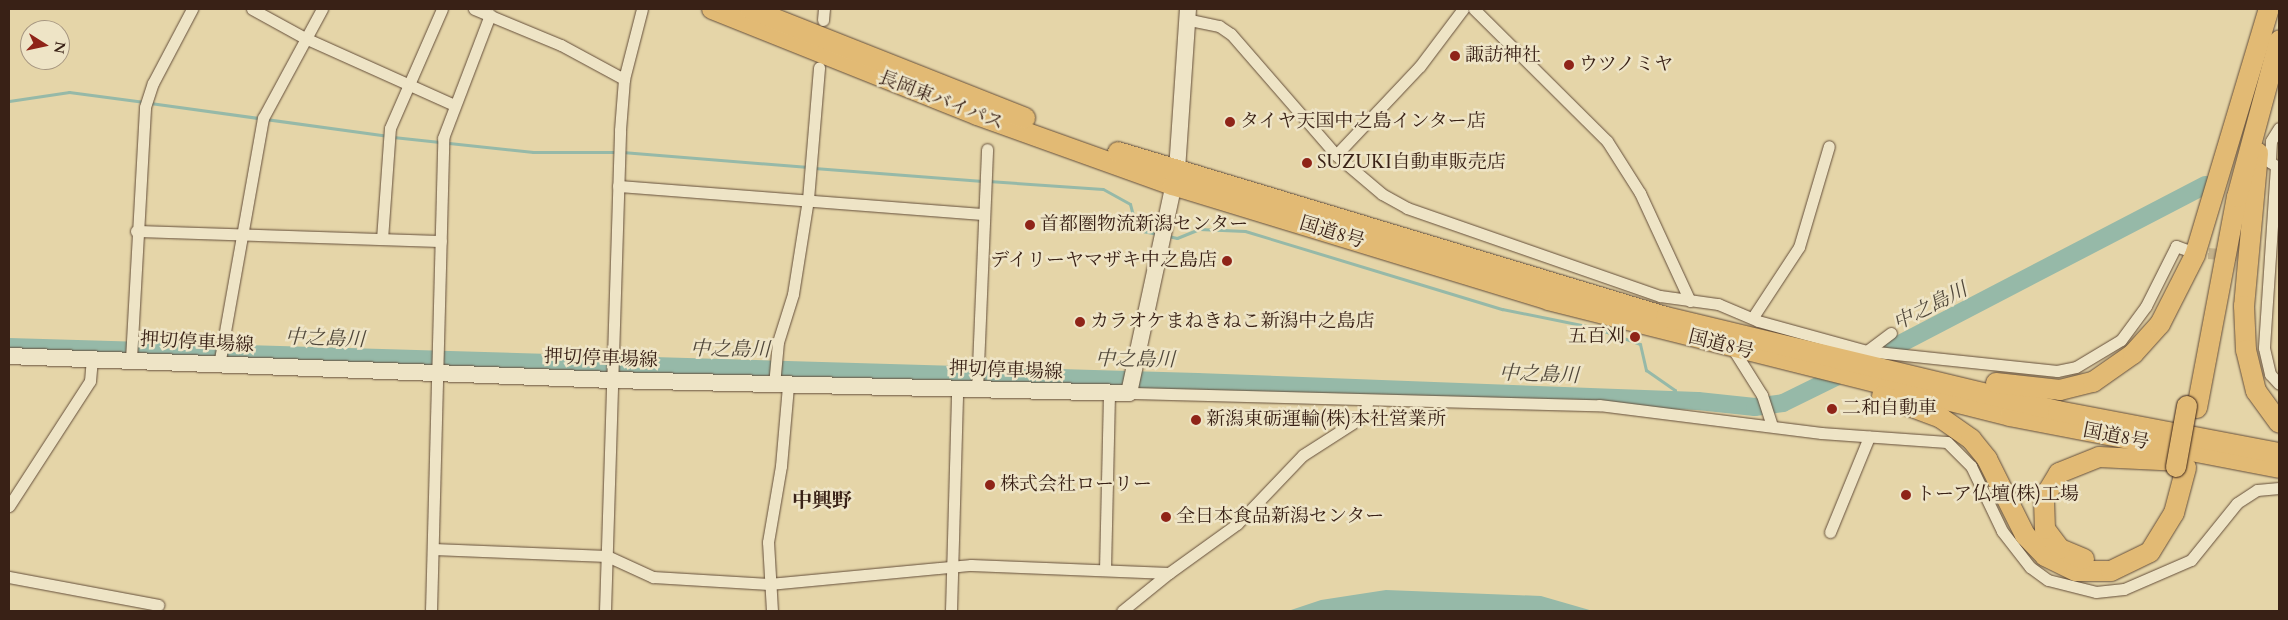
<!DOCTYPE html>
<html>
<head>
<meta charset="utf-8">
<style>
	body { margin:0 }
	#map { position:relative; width:2288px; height:620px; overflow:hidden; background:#e5d5a8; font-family:Cardo,"Noto Serif JP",serif }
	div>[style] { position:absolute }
	.water>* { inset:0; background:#96b9a8 }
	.stream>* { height:3px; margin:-1.5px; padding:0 1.5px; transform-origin:1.5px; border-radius:1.5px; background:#96b9a8 }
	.river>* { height:18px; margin:-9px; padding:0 9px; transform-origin:9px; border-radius:9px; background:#96b9a8 }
	.street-tunnel>* { height:11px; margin-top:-5.5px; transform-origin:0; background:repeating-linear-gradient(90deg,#c3b18b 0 11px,transparent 0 16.5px) }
	.roads { filter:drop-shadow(0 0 1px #644e3a) drop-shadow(0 0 1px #644e3a) }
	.street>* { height:11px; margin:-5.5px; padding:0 5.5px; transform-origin:5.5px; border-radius:5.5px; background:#eee4c6 }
	.secondary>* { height:16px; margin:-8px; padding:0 8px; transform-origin:8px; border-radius:8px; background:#eee4c6 }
	.highway>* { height:20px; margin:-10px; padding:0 10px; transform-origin:10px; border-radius:10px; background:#e2ba74 }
	.bridges { filter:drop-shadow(0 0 1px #392116) drop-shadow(0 0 1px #392116) }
	.highway-bridge>* { height:20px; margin:-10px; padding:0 10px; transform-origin:10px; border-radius:10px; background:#e2ba74 }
	.dots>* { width:14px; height:14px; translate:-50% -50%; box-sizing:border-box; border:2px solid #eee4c6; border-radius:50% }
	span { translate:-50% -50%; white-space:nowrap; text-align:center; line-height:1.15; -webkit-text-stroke:5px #eee4c6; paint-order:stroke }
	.poi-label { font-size:19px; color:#392116 }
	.left { translate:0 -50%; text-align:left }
	.right { translate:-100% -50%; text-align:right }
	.street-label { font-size:19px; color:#392116 }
	.water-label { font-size:20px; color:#50473a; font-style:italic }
	.neighbourhood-label { font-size:20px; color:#392116; font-weight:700 }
	.frame { position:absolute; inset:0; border:10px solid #392116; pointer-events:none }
	.north { position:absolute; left:20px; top:20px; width:50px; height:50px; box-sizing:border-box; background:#eee4c6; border:1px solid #a69680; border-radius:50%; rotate:100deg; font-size:14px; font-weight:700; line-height:20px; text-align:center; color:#392116 }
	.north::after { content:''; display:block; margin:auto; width:18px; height:22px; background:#8f2418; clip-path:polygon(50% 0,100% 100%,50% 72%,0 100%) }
</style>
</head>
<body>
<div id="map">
	<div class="water">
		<i style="clip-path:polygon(1386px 590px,1541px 596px,1593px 611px,1288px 611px,1321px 600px)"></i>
	</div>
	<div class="stream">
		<i style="left:9px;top:101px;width:61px;rotate:-8.5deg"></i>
		<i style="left:69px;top:92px;width:76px;rotate:7.6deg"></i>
		<i style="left:150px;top:103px;width:239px;rotate:7.9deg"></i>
		<i style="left:393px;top:137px;width:141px;rotate:6.1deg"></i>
		<i style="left:533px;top:152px;width:83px"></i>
		<i style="left:622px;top:152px;width:187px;rotate:4.6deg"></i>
		<i style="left:814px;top:168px;width:169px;rotate:4.4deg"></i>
		<i style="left:988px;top:181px;width:115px;rotate:4deg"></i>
		<i style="left:1103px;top:189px;width:31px;rotate:29deg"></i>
		<i style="left:1130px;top:204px;width:27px;rotate:75deg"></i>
		<i style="left:1137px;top:230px;width:20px;rotate:11deg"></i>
		<i style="left:1168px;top:236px;width:9px;rotate:13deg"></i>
		<i style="left:1177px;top:238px;width:24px;rotate:-22deg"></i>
		<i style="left:1199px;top:229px;width:46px;rotate:2.5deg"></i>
		<i style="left:1245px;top:231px;width:269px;rotate:16.9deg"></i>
		<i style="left:1502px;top:309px;width:96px;rotate:11.4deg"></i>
		<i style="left:1596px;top:328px;width:47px;rotate:20deg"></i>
		<i style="left:1640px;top:344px;width:27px;rotate:77deg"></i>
		<i style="left:1646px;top:370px;width:35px;rotate:35deg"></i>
		<i style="left:1675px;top:390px;width:13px;rotate:94deg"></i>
	</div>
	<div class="river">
		<i style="left:9px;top:347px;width:1189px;rotate:1.69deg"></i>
		<i style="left:1197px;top:382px;width:501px;rotate:2.17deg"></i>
		<i style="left:1698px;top:401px;width:57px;rotate:6deg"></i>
		<i style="left:1755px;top:407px;width:28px;rotate:-8deg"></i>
		<i style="left:1783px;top:403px;width:72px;rotate:-26.2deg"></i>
		<i style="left:1871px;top:359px;width:377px;rotate:-27.5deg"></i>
	</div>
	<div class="street-tunnel">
		<i style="left:2192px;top:252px;width:61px;rotate:3.8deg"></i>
	</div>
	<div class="roads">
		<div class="street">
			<i style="left:252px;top:9px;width:60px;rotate:28.7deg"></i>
			<i style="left:305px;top:38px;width:163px;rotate:24.2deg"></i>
			<i style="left:474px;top:9px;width:94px;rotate:22.5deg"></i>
			<i style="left:561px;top:45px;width:72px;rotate:28.4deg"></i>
			<i style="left:1474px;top:9px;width:187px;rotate:44.8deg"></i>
			<i style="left:1607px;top:141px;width:62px;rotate:57.6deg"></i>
			<i style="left:1640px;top:193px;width:119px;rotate:65.2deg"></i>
			<i style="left:823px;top:20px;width:11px;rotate:-85deg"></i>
			<i style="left:1190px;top:20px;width:30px;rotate:12deg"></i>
			<i style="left:1219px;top:26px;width:14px;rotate:34deg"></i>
			<i style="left:1231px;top:34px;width:160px;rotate:49deg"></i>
			<i style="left:1336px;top:155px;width:60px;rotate:40.3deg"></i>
			<i style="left:1382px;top:194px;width:29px;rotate:29deg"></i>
			<i style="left:1407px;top:208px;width:268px;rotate:19.2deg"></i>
			<i style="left:1660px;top:296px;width:59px;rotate:7.9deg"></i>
			<i style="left:1718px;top:304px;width:43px;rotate:23deg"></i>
			<i style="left:1758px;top:321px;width:113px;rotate:15.4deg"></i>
			<i style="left:1867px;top:351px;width:191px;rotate:6deg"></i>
			<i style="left:2057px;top:371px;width:19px;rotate:-12deg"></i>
			<i style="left:2076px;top:367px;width:52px;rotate:-31deg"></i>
			<i style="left:2121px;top:340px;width:42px;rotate:-53.7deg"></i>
			<i style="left:2146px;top:306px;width:67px;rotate:-63.4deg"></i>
			<i style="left:2176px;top:246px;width:15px;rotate:20deg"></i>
			<i style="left:2279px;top:128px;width:15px;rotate:122deg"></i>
			<i style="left:2271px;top:141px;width:21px;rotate:93deg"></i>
			<i style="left:2270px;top:162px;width:7px;rotate:34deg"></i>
			<i style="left:2276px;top:166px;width:182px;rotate:93.8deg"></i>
			<i style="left:2264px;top:348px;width:27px;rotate:77deg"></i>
			<i style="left:2270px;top:374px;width:13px;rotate:48deg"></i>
			<i style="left:1336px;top:155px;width:122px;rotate:-46.7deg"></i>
			<i style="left:1420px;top:66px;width:71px;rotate:-53deg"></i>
			<i style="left:618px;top:186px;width:366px;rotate:4.4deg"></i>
			<i style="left:136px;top:231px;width:305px;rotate:1.9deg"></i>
			<i style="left:382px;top:239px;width:111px;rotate:-85.9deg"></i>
			<i style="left:390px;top:128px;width:130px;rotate:-66.4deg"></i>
			<i style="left:1753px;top:317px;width:84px;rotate:-56.7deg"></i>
			<i style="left:1799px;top:247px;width:105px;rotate:-73.5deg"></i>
			<i style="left:1733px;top:349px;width:54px;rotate:57.8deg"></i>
			<i style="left:1762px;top:395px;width:32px;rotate:72deg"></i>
			<i style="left:1867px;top:351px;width:30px;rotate:-37deg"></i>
			<i style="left:131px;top:359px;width:252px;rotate:-86.8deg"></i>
			<i style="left:145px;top:107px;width:25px;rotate:-72deg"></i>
			<i style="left:153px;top:83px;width:84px;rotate:-62.2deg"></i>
			<i style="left:219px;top:365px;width:251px;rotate:-79.9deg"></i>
			<i style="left:263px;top:118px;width:124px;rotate:-61.6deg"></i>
			<i style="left:774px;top:385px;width:43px;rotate:-84.7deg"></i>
			<i style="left:778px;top:342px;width:50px;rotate:-72.6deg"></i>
			<i style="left:793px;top:294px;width:96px;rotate:-81deg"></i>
			<i style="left:808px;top:199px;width:132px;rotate:-85.2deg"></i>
			<i style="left:977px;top:390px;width:241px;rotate:-87.6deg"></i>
			<i style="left:1129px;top:393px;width:470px;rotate:1.5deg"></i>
			<i style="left:1599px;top:405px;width:224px;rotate:7.2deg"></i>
			<i style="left:1821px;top:433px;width:126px;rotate:4.1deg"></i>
			<i style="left:1947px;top:442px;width:34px;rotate:45deg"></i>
			<i style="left:1971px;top:466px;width:72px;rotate:64.5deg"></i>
			<i style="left:2002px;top:531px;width:46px;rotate:52.1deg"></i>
			<i style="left:2030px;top:567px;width:22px;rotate:36deg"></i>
			<i style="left:2048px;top:580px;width:49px;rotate:14deg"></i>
			<i style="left:2096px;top:592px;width:28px;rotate:-6deg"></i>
			<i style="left:2124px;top:589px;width:73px;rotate:-23.4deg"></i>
			<i style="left:2191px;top:560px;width:73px;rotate:-51.1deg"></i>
			<i style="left:2237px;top:503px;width:24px;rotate:-33deg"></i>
			<i style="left:2257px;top:490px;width:22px;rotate:-5deg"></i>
			<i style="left:9px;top:506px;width:149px;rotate:-57.1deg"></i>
			<i style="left:90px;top:381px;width:22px;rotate:-85deg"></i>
			<i style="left:1830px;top:532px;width:103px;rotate:-67.7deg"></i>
			<i style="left:433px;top:549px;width:174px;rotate:2.3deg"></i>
			<i style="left:607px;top:556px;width:51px;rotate:24.5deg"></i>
			<i style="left:653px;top:577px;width:116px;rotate:3.5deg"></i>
			<i style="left:769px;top:584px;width:203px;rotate:-5.4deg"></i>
			<i style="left:971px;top:565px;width:198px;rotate:2.3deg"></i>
			<i style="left:1169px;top:573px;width:84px;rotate:-35.8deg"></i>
			<i style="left:1237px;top:524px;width:95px;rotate:-46.3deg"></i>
			<i style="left:1303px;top:455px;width:72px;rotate:-32.6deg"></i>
			<i style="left:1364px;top:416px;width:16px;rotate:-76deg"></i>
			<i style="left:1105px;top:570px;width:176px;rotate:-88.7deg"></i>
			<i style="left:9px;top:577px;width:152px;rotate:10.6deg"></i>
			<i style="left:431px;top:611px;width:473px;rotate:-88.5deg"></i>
			<i style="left:443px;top:138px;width:132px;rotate:-69.1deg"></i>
			<i style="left:605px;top:611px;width:481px;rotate:-88.2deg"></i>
			<i style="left:620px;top:130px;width:51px;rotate:-85.5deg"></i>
			<i style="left:624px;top:79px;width:72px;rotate:-75.6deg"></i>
			<i style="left:772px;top:611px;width:69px;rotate:-93.3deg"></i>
			<i style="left:768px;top:542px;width:77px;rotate:-80.3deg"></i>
			<i style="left:781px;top:466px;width:80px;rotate:-85deg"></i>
			<i style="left:951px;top:611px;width:221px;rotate:-88.4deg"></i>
			<i style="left:1122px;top:611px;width:60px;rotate:-39deg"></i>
		</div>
		<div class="secondary">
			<i style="left:9px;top:356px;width:604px;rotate:2.28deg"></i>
			<i style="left:613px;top:380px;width:516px;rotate:1.44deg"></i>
			<i style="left:1129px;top:393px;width:228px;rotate:-77.9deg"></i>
			<i style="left:1177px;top:170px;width:161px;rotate:-86.1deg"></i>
		</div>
		<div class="highway">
			<i style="left:712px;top:9px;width:285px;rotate:21.8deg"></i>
			<i style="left:977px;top:115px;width:208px;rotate:19.7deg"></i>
			<i style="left:1173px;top:185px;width:392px;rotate:17deg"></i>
			<i style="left:1548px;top:300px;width:476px;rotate:14.1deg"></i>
			<i style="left:2010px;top:416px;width:274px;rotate:10.9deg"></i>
			<i style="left:750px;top:9px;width:296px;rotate:21.6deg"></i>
			<i style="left:1118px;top:152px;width:572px;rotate:16.76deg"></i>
			<i style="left:1666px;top:317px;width:403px;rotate:13.5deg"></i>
			<i style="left:2058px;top:411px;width:225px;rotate:10.8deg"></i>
			<i style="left:2258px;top:153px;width:154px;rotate:95.2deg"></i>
			<i style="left:2244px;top:306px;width:44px;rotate:87.4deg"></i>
			<i style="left:2246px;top:350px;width:42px;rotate:76.3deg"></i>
			<i style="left:2256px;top:391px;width:39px;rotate:54deg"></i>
			<i style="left:1996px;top:383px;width:64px;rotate:6.2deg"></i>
			<i style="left:2060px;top:390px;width:34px;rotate:-14deg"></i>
			<i style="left:2093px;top:382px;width:49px;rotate:-35deg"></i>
			<i style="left:2133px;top:354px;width:40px;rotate:-48deg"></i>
			<i style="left:2160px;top:324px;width:77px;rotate:-63.1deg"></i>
			<i style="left:2195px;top:255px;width:257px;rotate:-73.3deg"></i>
			<i style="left:1882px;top:396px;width:63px;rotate:20.4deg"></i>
			<i style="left:1941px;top:418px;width:37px;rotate:35deg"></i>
			<i style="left:1971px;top:439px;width:26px;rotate:51deg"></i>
			<i style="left:1987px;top:459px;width:85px;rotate:63.4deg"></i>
			<i style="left:2025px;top:535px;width:29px;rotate:46deg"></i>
			<i style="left:2045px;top:556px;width:34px;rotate:26deg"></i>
			<i style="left:2076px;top:571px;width:35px"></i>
			<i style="left:2111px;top:571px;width:43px;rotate:-26deg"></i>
			<i style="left:2150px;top:552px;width:46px;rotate:-58.4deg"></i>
			<i style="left:2174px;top:513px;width:47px;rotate:-75.1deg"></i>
			<i style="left:2197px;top:408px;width:215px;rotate:-79.3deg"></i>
			<i style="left:2237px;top:197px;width:162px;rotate:-74.9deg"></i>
			<i style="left:2084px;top:559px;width:26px;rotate:-157deg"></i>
			<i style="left:2060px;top:549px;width:25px;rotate:-127deg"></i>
			<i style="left:2045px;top:529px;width:31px;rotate:-92deg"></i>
			<i style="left:2044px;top:498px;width:29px;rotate:-59deg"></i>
			<i style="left:2059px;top:473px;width:43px;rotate:-21.8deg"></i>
			<i style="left:2099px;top:457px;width:82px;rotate:2.8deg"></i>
		</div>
	</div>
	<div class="bridges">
		<div class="highway-bridge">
			<i style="left:2176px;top:467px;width:62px;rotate:-79.8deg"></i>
		</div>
	</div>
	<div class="dots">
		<i style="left:1455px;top:56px;background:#8f2418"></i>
		<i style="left:1569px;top:65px;background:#8f2418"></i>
		<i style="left:1230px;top:122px;background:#8f2418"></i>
		<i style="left:1307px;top:163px;background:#8f2418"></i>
		<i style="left:1030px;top:225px;background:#8f2418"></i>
		<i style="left:1227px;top:261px;background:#8f2418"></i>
		<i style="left:1080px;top:322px;background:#8f2418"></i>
		<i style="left:1635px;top:337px;background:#8f2418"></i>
		<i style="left:1832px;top:409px;background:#8f2418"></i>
		<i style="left:1196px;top:420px;background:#8f2418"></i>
		<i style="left:990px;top:485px;background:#8f2418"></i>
		<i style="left:1906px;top:495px;background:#8f2418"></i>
		<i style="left:1166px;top:517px;background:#8f2418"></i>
	</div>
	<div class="poi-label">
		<span class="left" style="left:1465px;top:56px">諏訪神社</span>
		<span class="left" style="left:1579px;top:65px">ウツノミヤ</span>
		<span class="left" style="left:1240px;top:122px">タイヤ天国中之島インター店</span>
		<span class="left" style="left:1317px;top:163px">SUZUKI自動車販売店</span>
		<span class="left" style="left:1040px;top:225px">首都圏物流新潟センター</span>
		<span class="right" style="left:1217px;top:261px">デイリーヤマザキ中之島店</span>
		<span class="left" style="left:1090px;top:322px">カラオケまねきねこ新潟中之島店</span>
		<span class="right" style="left:1625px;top:337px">五百刈</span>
		<span class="left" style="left:1842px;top:409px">二和自動車</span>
		<span class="left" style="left:1206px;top:420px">新潟東砺運輸(株)本社営業所</span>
		<span class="left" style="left:1000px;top:485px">株式会社ローリー</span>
		<span class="left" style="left:1916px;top:495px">トーア仏壇(株)工場</span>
		<span class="left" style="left:1176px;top:517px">全日本食品新潟センター</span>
	</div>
	<div class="street-label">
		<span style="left:941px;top:101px;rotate:21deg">長岡東バイパス</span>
		<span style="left:1332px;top:233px;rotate:17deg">国道8号</span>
		<span style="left:197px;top:343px;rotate:3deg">押切停車場線</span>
		<span style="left:1721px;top:345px;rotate:14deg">国道8号</span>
		<span style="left:601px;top:359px;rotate:2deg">押切停車場線</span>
		<span style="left:1006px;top:371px;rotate:2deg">押切停車場線</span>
		<span style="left:2116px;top:437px;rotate:11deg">国道8号</span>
	</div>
	<div class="water-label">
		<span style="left:1930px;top:306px;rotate:-27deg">中之島川</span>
		<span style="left:325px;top:338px;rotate:2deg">中之島川</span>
		<span style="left:730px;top:349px;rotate:1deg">中之島川</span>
		<span style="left:1135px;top:359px;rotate:1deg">中之島川</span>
		<span style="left:1539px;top:374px;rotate:2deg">中之島川</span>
	</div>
	<div class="neighbourhood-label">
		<span style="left:822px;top:500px">中興野</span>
	</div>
	<div class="frame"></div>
	<div class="north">N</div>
</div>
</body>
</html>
